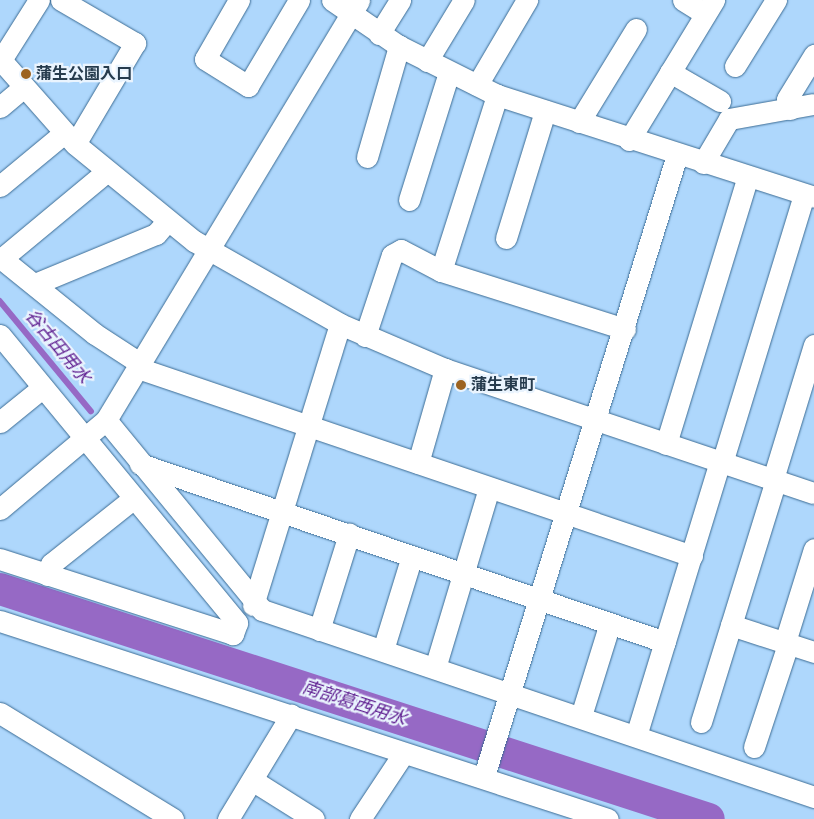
<!DOCTYPE html>
<html>
<head>
<meta charset="utf-8">
<style>
	body { margin:0 }
	#map { position:relative; width:814px; height:819px; overflow:hidden; background:#aed7fc; font-family:Spectral,"Noto Sans JP",serif }
	div>[style] { position:absolute }
	.stream>* { height:5.5px; margin:-2.75px; padding:0 2.75px; transform-origin:2.75px; border-radius:2.75px; background:#9669c5 }
	.river>* { height:32px; margin:-16px; padding:0 16px; transform-origin:16px; border-radius:16px; background:#9669c5 }
	.roads { filter:drop-shadow(0 0 1px #3c6c94) drop-shadow(0 0 1px #3c6c94) }
	.minor>* { height:21px; margin:-10.5px; padding:0 10.5px; transform-origin:10.5px; border-radius:10.5px; background:#fff }
	.dots>* { width:14px; height:14px; translate:-50% -50%; box-sizing:border-box; border:2px solid #eaf4fe; border-radius:50% }
	span { translate:-50% -50%; white-space:nowrap; text-align:center; line-height:1.15; -webkit-text-stroke:4.5px #eaf4fe; paint-order:stroke }
	.poi-label { font-size:16px; color:#263b4d; font-weight:700 }
	.left { translate:0 -50%; text-align:left }
	.water-label { font-size:18px; color:#612292; font-style:italic }
</style>
</head>
<body>
<div id="map">
	<div class="stream">
		<i style="left:0;top:301px;width:143px;rotate:50.4deg"></i>
	</div>
	<div class="river">
		<i style="left:0;top:589px;width:745px;rotate:17.97deg"></i>
	</div>
	<div class="roads">
		<div class="minor">
			<i style="left:61px;top:0;width:86px;rotate:30.2deg"></i>
			<i style="left:135px;top:43px;width:117px;rotate:120.7deg"></i>
			<i style="left:239px;top:0;width:68px;rotate:120deg"></i>
			<i style="left:205px;top:59px;width:51px;rotate:32.1deg"></i>
			<i style="left:248px;top:86px;width:100px;rotate:-59.3deg"></i>
			<i style="left:332px;top:0;width:81px;rotate:34.5deg"></i>
			<i style="left:399px;top:46px;width:110px;rotate:26.6deg"></i>
			<i style="left:497px;top:95px;width:333px;rotate:17.8deg"></i>
			<i style="left:683px;top:0;width:26px;rotate:32deg"></i>
			<i style="left:379px;top:34px;width:40px;rotate:-58deg"></i>
			<i style="left:0;top:59px;width:113px;rotate:48.6deg"></i>
			<i style="left:75px;top:144px;width:154px;rotate:39.2deg"></i>
			<i style="left:194px;top:241px;width:168px;rotate:29.6deg"></i>
			<i style="left:340px;top:324px;width:114px;rotate:23.2deg"></i>
			<i style="left:445px;top:369px;width:389px;rotate:18.6deg"></i>
			<i style="left:1px;top:60px;width:71px;rotate:-57.7deg"></i>
			<i style="left:427px;top:61px;width:71px;rotate:-58.8deg"></i>
			<i style="left:735px;top:66px;width:78px;rotate:-58.2deg"></i>
			<i style="left:670px;top:72px;width:58px;rotate:30.1deg"></i>
			<i style="left:477px;top:85px;width:99px;rotate:-59.5deg"></i>
			<i style="left:0;top:107px;width:30px;rotate:-40deg"></i>
			<i style="left:790px;top:109px;width:10px;rotate:-107deg"></i>
			<i style="left:787px;top:99px;width:52px;rotate:-58.5deg"></i>
			<i style="left:579px;top:122px;width:109px;rotate:-58.5deg"></i>
			<i style="left:629px;top:140px;width:164px;rotate:-58.7deg"></i>
			<i style="left:367px;top:157px;width:116px;rotate:-73.9deg"></i>
			<i style="left:703px;top:163px;width:51px;rotate:-59.4deg"></i>
			<i style="left:729px;top:119px;width:85px;rotate:-10.1deg"></i>
			<i style="left:0;top:186px;width:83px;rotate:-39.6deg"></i>
			<i style="left:409px;top:200px;width:134px;rotate:-72.6deg"></i>
			<i style="left:506px;top:238px;width:133px;rotate:-72.9deg"></i>
			<i style="left:2px;top:259px;width:119px;rotate:38.9deg"></i>
			<i style="left:95px;top:334px;width:55px;rotate:33.1deg"></i>
			<i style="left:0;top:260px;width:138px;rotate:-39.7deg"></i>
			<i style="left:441px;top:271px;width:185px;rotate:-72.3deg"></i>
			<i style="left:35px;top:284px;width:131px;rotate:-22.5deg"></i>
			<i style="left:156px;top:234px;width:18px;rotate:-49deg"></i>
			<i style="left:0;top:335px;width:373px;rotate:50.5deg"></i>
			<i style="left:237px;top:623px;width:12px;rotate:110deg"></i>
			<i style="left:233px;top:634px;width:245px;rotate:-162.2deg"></i>
			<i style="left:365px;top:336px;width:85px;rotate:-71.6deg"></i>
			<i style="left:392px;top:255px;width:10px;rotate:-29deg"></i>
			<i style="left:401px;top:250px;width:45px;rotate:27.7deg"></i>
			<i style="left:441px;top:271px;width:193px;rotate:17.5deg"></i>
			<i style="left:138px;top:368px;width:585px;rotate:18.74deg"></i>
			<i style="left:106px;top:420px;width:246px;rotate:50.6deg"></i>
			<i style="left:262px;top:610px;width:583px;rotate:18.71deg"></i>
			<i style="left:0;top:422px;width:55px;rotate:-39.1deg"></i>
			<i style="left:666px;top:444px;width:280px;rotate:-73deg"></i>
			<i style="left:418px;top:463px;width:98px;rotate:-74deg"></i>
			<i style="left:722px;top:463px;width:281px;rotate:-73deg"></i>
			<i style="left:140px;top:464px;width:554px;rotate:18.73deg"></i>
			<i style="left:773px;top:479px;width:140px;rotate:-73deg"></i>
			<i style="left:0;top:509px;width:138px;rotate:-40deg"></i>
			<i style="left:106px;top:420px;width:490px;rotate:-58.9deg"></i>
			<i style="left:47px;top:575px;width:12px;rotate:-70deg"></i>
			<i style="left:51px;top:564px;width:106px;rotate:-38.5deg"></i>
			<i style="left:253px;top:605px;width:294px;rotate:-72.8deg"></i>
			<i style="left:0;top:621px;width:639px;rotate:18.04deg"></i>
			<i style="left:731px;top:625px;width:87px;rotate:18deg"></i>
			<i style="left:319px;top:630px;width:101px;rotate:-72.6deg"></i>
			<i style="left:785px;top:642px;width:97px;rotate:-72.7deg"></i>
			<i style="left:383px;top:650px;width:98px;rotate:-72.9deg"></i>
			<i style="left:435px;top:668px;width:188px;rotate:-73.3deg"></i>
			<i style="left:0;top:713px;width:203px;rotate:31.5deg"></i>
			<i style="left:581px;top:716px;width:97px;rotate:-72.7deg"></i>
			<i style="left:701px;top:722px;width:253px;rotate:-72.8deg"></i>
			<i style="left:636px;top:736px;width:287px;rotate:-73deg"></i>
			<i style="left:754px;top:747px;width:108px;rotate:-71.7deg"></i>
			<i style="left:484px;top:776px;width:650px;rotate:-72.74deg"></i>
			<i style="left:252px;top:780px;width:73px;rotate:32.2deg"></i>
			<i style="left:228px;top:819px;width:122px;rotate:-58.8deg"></i>
			<i style="left:360px;top:819px;width:78px;rotate:-56.5deg"></i>
		</div>
	</div>
	<div class="dots">
		<i style="left:26px;top:74px;background:#9c6321"></i>
		<i style="left:461px;top:385px;background:#9c6321"></i>
	</div>
	<div class="poi-label">
		<span class="left" style="left:36px;top:74px">蒲生公園入口</span>
		<span class="left" style="left:471px;top:385px">蒲生東町</span>
	</div>
	<div class="water-label">
		<span style="left:57px;top:347px;rotate:50deg">谷古田用水</span>
		<span style="left:354px;top:704px;rotate:18deg">南部葛西用水</span>
	</div>
</div>
</body>
</html>
